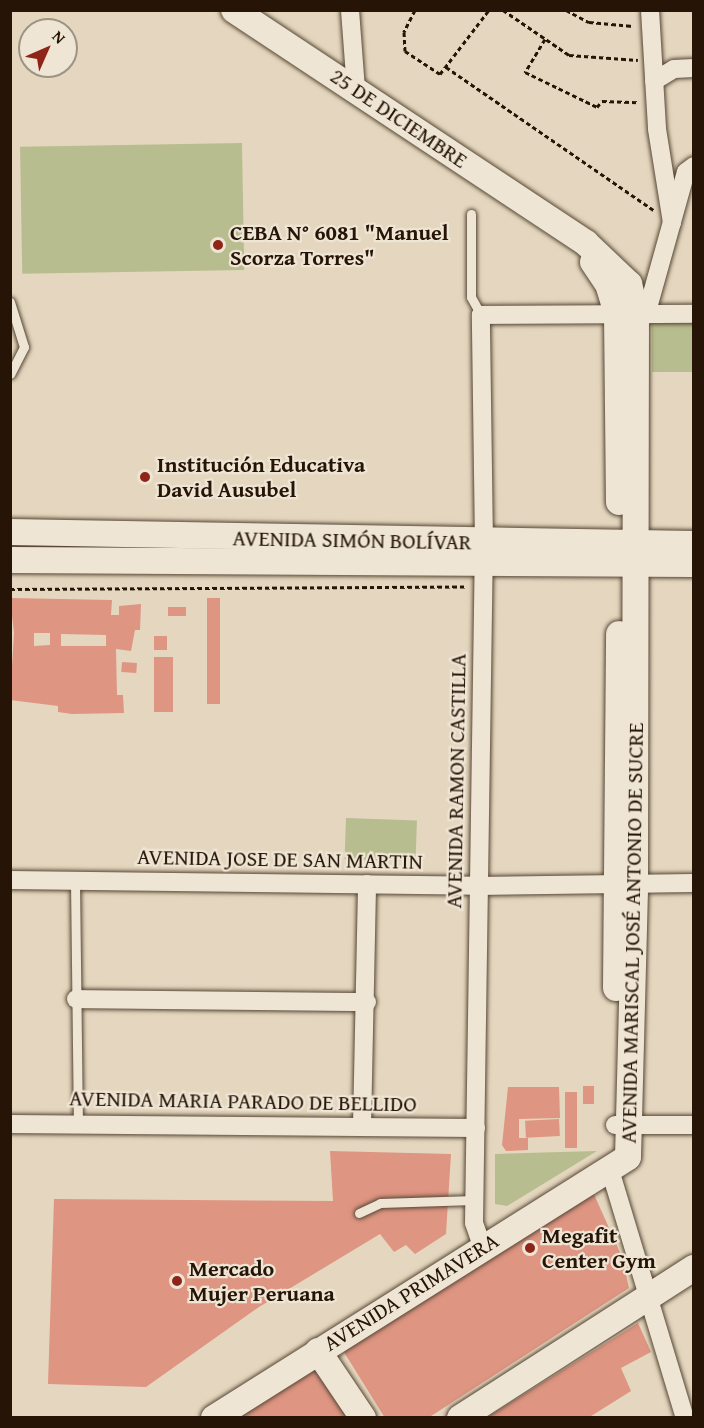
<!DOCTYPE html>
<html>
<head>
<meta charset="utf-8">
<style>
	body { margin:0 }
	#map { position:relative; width:704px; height:1428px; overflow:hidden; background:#e5d7bf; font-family:"Gentium Book Plus",serif }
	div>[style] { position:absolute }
	.green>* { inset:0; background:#b8bd8f; transform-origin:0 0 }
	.building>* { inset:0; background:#de9582; transform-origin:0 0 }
	.path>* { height:3px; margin-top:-1.5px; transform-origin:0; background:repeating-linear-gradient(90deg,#261506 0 4.5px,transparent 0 7.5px) }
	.roads { filter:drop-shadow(0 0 2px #564634) drop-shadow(0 0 2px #564634) }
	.lane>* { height:9px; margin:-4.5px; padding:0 4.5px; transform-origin:4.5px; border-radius:4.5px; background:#eee5d5 }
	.street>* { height:18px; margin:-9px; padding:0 9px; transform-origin:9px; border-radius:9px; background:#eee5d5 }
	.secondary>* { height:26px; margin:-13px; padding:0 13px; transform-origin:13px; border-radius:13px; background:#eee5d5 }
	.dots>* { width:16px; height:16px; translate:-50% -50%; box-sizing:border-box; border:3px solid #eee5d5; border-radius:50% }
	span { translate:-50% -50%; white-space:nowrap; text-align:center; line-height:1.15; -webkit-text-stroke:4.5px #eee5d5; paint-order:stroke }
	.street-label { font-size:22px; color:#261506 }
	.poi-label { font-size:22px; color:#261506; font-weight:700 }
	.left { translate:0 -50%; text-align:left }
	.frame { position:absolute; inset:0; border:12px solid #261506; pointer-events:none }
	.north { position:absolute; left:18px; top:18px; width:60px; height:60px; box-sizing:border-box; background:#eee5d5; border:2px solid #9e9282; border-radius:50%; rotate:45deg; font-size:16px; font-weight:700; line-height:24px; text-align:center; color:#261506 }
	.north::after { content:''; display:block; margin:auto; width:21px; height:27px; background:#8f2418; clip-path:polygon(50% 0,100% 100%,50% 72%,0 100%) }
</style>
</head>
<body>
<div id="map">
	<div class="green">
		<i style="left:242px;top:143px;width:127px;height:222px;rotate:89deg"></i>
		<i style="left:652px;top:322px;width:41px;height:50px"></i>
		<i style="left:346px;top:818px;width:71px;height:41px;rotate:2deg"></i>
		<i style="clip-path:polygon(597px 1151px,507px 1206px,495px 1204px,495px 1154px)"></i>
	</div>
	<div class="building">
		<i style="clip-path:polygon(evenodd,10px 598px,112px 600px,111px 615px,119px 615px,119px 606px,141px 604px,140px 630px,135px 630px,131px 651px,116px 649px,117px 695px,123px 695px,124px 713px,72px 714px,58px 712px,58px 706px,10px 700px,14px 633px,10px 598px,34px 633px,50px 633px,50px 645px,34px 646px,34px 633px,10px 598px,61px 634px,106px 635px,106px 646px,61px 646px,61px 634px)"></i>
		<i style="left:207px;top:598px;width:13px;height:106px"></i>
		<i style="left:168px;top:607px;width:18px;height:9px"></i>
		<i style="left:154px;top:636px;width:13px;height:14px"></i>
		<i style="left:154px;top:657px;width:19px;height:55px"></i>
		<i style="left:122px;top:662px;width:15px;height:10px;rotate:4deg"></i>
		<i style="left:583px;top:1086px;width:11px;height:18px"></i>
		<i style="clip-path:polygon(508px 1087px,559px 1087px,560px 1118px,519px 1119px,519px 1138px,528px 1138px,528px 1150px,506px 1151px,502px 1145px)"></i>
		<i style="left:565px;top:1092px;width:12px;height:56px"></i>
		<i style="left:559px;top:1119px;width:17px;height:34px;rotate:87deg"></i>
		<i style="clip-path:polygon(330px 1151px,451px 1154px,446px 1234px,415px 1254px,406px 1245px,394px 1252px,380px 1234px,259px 1307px,146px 1387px,48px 1384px,54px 1199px,333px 1201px)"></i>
		<i style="clip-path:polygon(593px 1192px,622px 1257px,629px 1288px,428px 1418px,385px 1418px,342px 1349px)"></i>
		<i style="clip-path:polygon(638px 1323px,651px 1352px,621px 1368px,631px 1391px,588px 1418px,486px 1418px)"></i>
		<i style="clip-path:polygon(312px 1366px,348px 1418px,236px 1418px)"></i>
	</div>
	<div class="path">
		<i style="left:415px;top:10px;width:25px;rotate:117deg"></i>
		<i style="left:404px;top:32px;width:19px;rotate:87deg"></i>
		<i style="left:405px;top:51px;width:42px;rotate:33.3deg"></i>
		<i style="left:440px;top:74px;width:81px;rotate:-52.6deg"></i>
		<i style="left:503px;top:10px;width:80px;rotate:34.3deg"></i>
		<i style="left:569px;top:55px;width:69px;rotate:4.1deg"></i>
		<i style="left:566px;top:10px;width:26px;rotate:28deg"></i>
		<i style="left:589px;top:22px;width:44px;rotate:5.2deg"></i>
		<i style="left:545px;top:39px;width:39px;rotate:121deg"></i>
		<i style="left:525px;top:72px;width:80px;rotate:25.9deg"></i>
		<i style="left:597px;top:107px;width:8px;rotate:-50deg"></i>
		<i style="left:602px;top:101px;width:36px;rotate:2deg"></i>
		<i style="left:446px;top:67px;width:252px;rotate:34.6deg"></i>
		<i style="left:10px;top:589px;width:456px;rotate:-0.3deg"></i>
	</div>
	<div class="roads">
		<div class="lane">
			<i style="left:471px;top:214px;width:83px;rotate:90deg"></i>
			<i style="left:471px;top:297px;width:21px;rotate:61deg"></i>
			<i style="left:10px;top:302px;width:47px;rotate:72.7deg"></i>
			<i style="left:24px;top:347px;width:30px;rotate:117deg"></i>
			<i style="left:75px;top:881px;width:241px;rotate:89.3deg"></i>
			<i style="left:359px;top:1213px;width:23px;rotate:-25deg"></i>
			<i style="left:380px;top:1203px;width:94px;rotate:-1.8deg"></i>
		</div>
		<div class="street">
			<i style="left:350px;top:10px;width:79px;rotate:85.7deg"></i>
			<i style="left:650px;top:10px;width:119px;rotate:86.6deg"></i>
			<i style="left:657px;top:129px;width:95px;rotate:80.9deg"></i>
			<i style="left:654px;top:81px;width:23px;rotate:-31deg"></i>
			<i style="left:674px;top:69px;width:20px;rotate:-3deg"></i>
			<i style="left:646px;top:315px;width:148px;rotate:-74.4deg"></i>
			<i style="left:686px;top:172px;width:10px;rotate:-37deg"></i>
			<i style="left:10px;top:880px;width:468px;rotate:0.7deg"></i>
			<i style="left:478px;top:886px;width:216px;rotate:-0.8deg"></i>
			<i style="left:76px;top:999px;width:291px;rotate:0.6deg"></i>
			<i style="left:10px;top:1124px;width:466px;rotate:0.5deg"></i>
			<i style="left:615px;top:1125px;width:79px"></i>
			<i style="left:362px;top:1126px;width:242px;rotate:-88.8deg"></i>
			<i style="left:610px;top:1170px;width:259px;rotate:73.2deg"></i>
			<i style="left:482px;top:1246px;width:24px;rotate:-109deg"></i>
			<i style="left:474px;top:1223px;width:680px;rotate:-89.16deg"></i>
			<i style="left:484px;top:543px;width:228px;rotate:-90.8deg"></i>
			<i style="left:481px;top:315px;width:213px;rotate:-0.3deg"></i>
		</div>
		<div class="secondary">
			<i style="left:593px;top:262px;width:27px;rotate:56deg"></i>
			<i style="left:608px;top:284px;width:31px;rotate:73deg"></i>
			<i style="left:617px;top:314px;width:188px;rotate:89.4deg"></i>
			<i style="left:10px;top:532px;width:684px;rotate:1.01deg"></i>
			<i style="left:10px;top:560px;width:684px;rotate:0.34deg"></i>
			<i style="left:616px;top:988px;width:354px;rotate:-89.5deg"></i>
			<i style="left:318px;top:1351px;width:81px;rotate:56.1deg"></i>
			<i style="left:214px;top:1418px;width:489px;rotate:-32.2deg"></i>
			<i style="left:628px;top:1157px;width:275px;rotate:-88.5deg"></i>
			<i style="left:635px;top:882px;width:568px;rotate:-89.9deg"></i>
			<i style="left:636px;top:314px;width:31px;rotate:-103deg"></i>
			<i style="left:629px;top:284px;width:59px;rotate:-136.4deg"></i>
			<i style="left:586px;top:243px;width:422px;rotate:-146.5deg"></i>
			<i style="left:460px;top:1418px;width:278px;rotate:-32.7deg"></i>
		</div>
	</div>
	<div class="dots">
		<i style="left:218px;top:245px;background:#8f2418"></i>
		<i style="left:145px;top:477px;background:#8f2418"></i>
		<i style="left:530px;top:1248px;background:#8f2418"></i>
		<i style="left:177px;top:1281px;background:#8f2418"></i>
	</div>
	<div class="street-label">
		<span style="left:399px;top:118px;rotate:34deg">25 DE DICIEMBRE</span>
		<span style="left:352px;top:540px;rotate:1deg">AVENIDA SIMÓN BOLÍVAR</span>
		<span style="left:456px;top:781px;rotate:-89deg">AVENIDA RAMON CASTILLA</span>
		<span style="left:280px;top:859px;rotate:1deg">AVENIDA JOSE DE SAN MARTIN</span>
		<span style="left:632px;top:933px;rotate:-89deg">AVENIDA MARISCAL JOSÉ ANTONIO DE SUCRE</span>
		<span style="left:243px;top:1101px;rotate:1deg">AVENIDA MARIA PARADO DE BELLIDO</span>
		<span style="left:411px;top:1292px;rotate:-32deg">AVENIDA PRIMAVERA</span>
	</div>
	<div class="poi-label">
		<span class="left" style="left:230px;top:245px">CEBA N° 6081 "Manuel<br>Scorza Torres"</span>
		<span class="left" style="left:157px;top:477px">Institución Educativa<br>David Ausubel</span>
		<span class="left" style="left:542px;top:1248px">Megafit<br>Center Gym</span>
		<span class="left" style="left:189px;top:1281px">Mercado<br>Mujer Peruana</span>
	</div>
	<div class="frame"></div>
	<div class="north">N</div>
</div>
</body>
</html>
